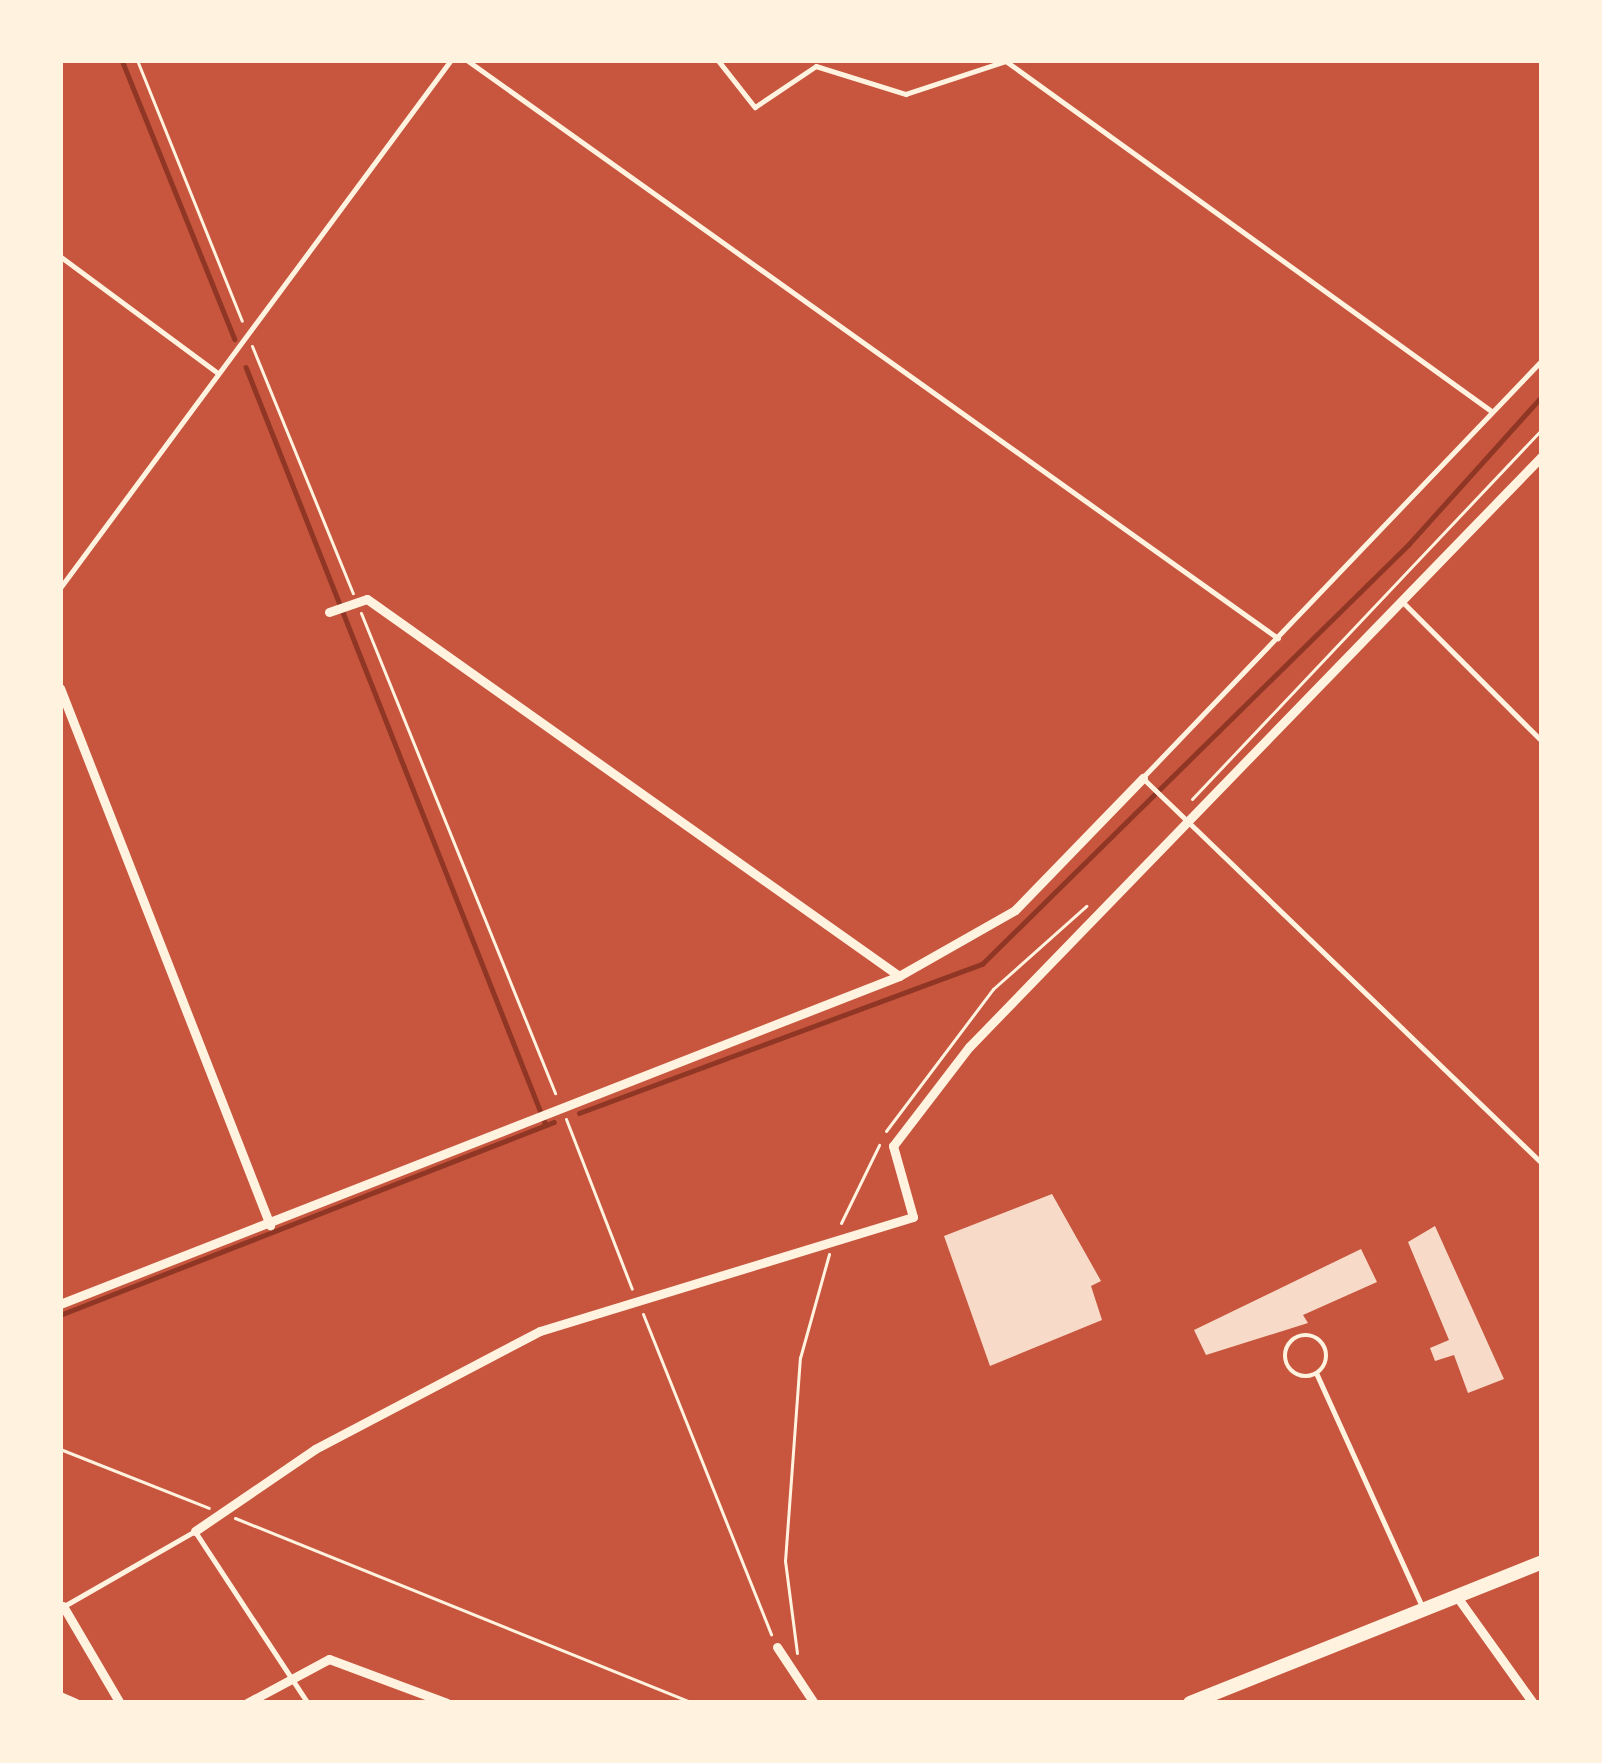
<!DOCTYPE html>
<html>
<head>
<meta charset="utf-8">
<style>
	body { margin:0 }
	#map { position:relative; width:1602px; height:1763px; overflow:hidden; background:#c8553d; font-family:"Public Sans",sans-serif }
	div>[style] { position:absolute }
	.stream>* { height:4.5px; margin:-2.25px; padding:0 2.25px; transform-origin:2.25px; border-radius:2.25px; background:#8f3625 }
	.building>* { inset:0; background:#f7dbc8 }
	.path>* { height:3px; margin:-1.5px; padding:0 1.5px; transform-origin:1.5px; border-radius:1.5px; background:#fff3e0 }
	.service>* { height:4.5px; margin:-2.25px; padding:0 2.25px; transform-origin:2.25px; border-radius:2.25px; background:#fff3e0 }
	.service>.ring { margin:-2.25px; padding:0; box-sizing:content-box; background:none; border:4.5px solid #fff3e0; border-radius:50% }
	.minor>* { height:9px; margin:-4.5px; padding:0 4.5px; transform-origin:4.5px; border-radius:4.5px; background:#fff3e0 }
	.primary>* { height:14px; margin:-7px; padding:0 7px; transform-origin:7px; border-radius:7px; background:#fff3e0 }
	span { translate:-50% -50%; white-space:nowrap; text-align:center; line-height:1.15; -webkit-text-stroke:9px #fff3e0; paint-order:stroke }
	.frame { position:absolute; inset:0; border:63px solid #fff3e0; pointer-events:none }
</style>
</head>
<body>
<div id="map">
	<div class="stream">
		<i style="left:122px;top:60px;width:301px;rotate:68deg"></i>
		<i style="left:246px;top:367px;width:815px;rotate:68.41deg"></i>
		<i style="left:579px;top:1113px;width:430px;rotate:-20.3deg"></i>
		<i style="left:982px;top:964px;width:598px;rotate:-44.53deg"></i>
		<i style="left:1408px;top:545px;width:200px;rotate:-48deg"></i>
		<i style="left:60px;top:1315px;width:530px;rotate:-21.34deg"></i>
	</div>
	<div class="building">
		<i style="clip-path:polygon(1052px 1194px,1101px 1281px,1091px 1286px,1102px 1320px,990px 1366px,944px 1236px)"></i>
		<i style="clip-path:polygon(1435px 1226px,1504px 1379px,1468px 1393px,1454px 1355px,1435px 1361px,1430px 1348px,1449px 1340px,1408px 1242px)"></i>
		<i style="clip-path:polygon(1361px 1249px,1377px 1282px,1303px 1315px,1308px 1323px,1206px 1355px,1194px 1330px)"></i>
	</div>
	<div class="path">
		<i style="left:137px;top:60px;width:281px;rotate:68.1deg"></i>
		<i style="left:252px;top:346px;width:267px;rotate:67.8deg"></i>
		<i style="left:361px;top:613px;width:518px;rotate:67.99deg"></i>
		<i style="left:1192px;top:799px;width:509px;rotate:-46.59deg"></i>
		<i style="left:566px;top:1119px;width:182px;rotate:68.8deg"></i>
		<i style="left:886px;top:1131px;width:178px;rotate:-53deg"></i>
		<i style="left:993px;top:989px;width:125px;rotate:-41.7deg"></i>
		<i style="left:841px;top:1223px;width:87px;rotate:-64deg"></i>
		<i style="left:643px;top:1314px;width:345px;rotate:68.2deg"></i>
		<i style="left:60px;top:1449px;width:160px;rotate:21.6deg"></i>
		<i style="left:235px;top:1518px;width:493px;rotate:22deg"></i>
		<i style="left:797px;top:1653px;width:93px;rotate:-97.4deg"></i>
		<i style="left:785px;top:1561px;width:204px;rotate:-85.8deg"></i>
		<i style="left:800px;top:1358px;width:108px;rotate:-74.4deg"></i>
	</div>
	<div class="service">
		<i style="left:467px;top:60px;width:996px;rotate:35.48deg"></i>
		<i style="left:718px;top:60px;width:60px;rotate:51.8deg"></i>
		<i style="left:755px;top:107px;width:73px;rotate:-33.9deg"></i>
		<i style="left:816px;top:66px;width:94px;rotate:17.3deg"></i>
		<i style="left:906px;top:94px;width:105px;rotate:-18.3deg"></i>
		<i style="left:1006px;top:61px;width:597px;rotate:35.79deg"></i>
		<i style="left:60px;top:256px;width:197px;rotate:36.5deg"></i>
		<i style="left:1542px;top:361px;width:577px;rotate:133.74deg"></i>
		<i style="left:1143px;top:778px;width:554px;rotate:43.98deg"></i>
		<i style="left:60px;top:588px;width:657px;rotate:-53.48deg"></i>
		<i style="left:1403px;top:602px;width:197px;rotate:45deg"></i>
		<i class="ring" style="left:1285px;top:1335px;width:37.5px;height:37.5px"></i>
		<i style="left:1317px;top:1374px;width:257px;rotate:65.6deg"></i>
		<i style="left:66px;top:1605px;width:149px;rotate:-29.8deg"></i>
		<i style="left:195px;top:1531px;width:206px;rotate:56.7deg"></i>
	</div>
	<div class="minor">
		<i style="left:329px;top:612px;width:40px;rotate:-18.9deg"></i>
		<i style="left:367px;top:599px;width:652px;rotate:35.32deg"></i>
		<i style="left:60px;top:688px;width:577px;rotate:68.64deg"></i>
		<i style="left:60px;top:1304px;width:901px;rotate:-21.35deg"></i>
		<i style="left:899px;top:976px;width:133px;rotate:-29.6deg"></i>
		<i style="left:1015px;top:910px;width:184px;rotate:-45.9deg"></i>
		<i style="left:195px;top:1531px;width:145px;rotate:-34.3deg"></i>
		<i style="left:315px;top:1449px;width:254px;rotate:-27.7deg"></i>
		<i style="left:540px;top:1331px;width:390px;rotate:-17deg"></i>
		<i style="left:913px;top:1217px;width:74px;rotate:-105.7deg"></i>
		<i style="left:893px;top:1146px;width:125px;rotate:-52.5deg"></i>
		<i style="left:969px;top:1047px;width:823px;rotate:-45.89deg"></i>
		<i style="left:1455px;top:1594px;width:134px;rotate:54.4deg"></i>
		<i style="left:63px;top:1606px;width:113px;rotate:59.6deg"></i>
		<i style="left:777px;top:1647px;width:67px;rotate:56.5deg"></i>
		<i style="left:60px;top:1696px;width:17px;rotate:24deg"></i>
		<i style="left:247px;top:1703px;width:93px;rotate:-28.2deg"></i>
		<i style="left:329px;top:1659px;width:126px;rotate:20.4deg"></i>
	</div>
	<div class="primary">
		<i style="left:1190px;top:1703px;width:379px;rotate:-21.8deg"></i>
	</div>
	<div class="frame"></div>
</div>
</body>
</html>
